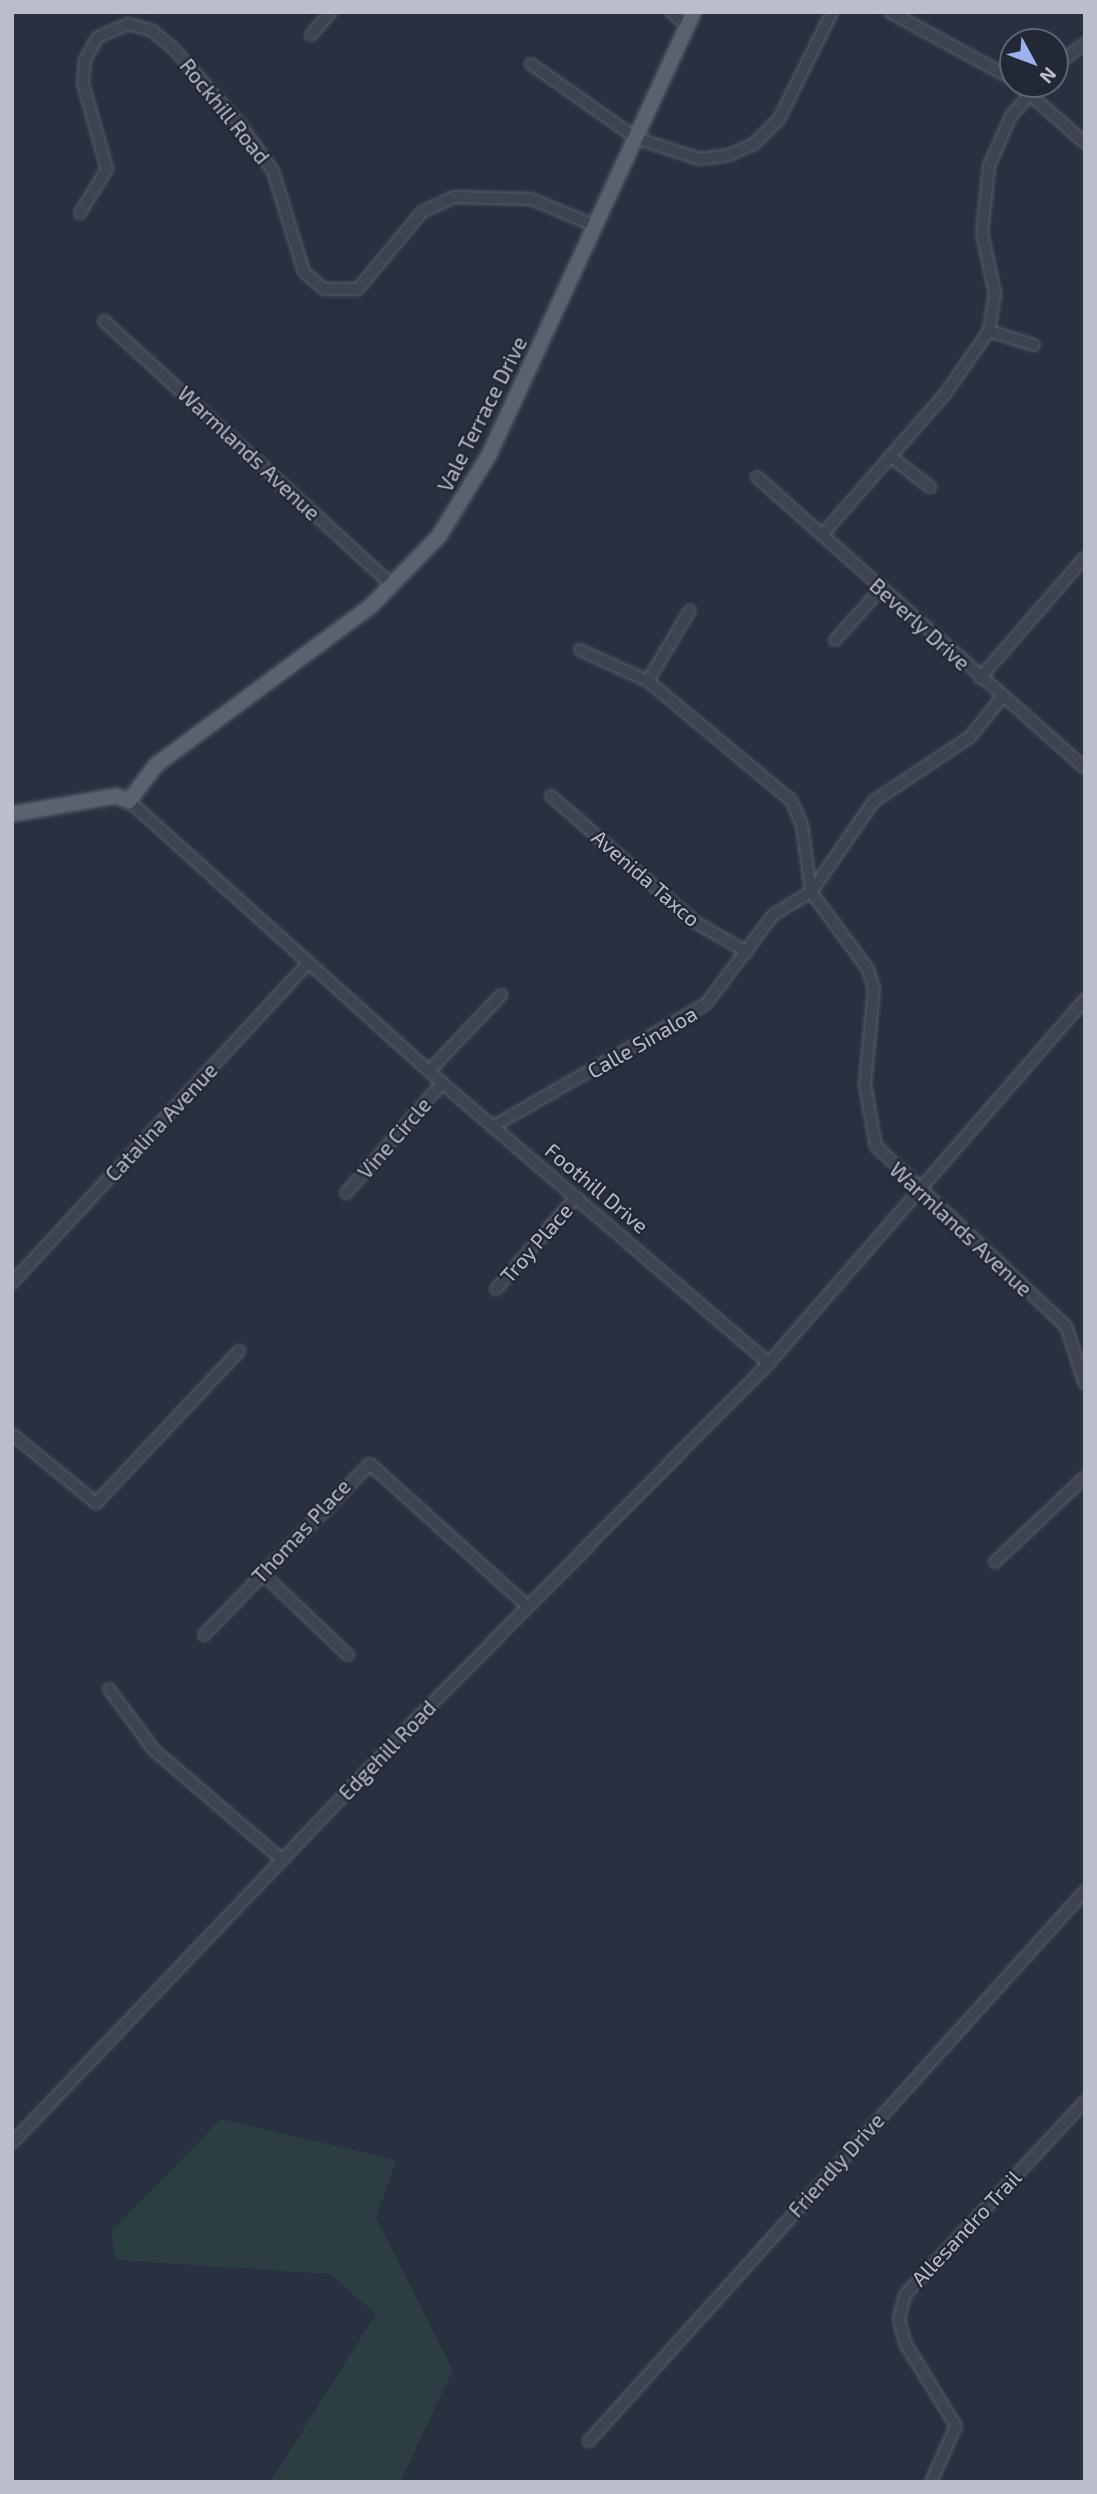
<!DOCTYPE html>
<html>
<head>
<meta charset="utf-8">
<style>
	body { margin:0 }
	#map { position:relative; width:1097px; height:2494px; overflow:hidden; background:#29303f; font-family:"Exo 2",sans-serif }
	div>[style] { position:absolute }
	.green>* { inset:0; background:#2c3e41 }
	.roads { filter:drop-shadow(0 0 2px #585e6a) drop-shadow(0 0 2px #585e6a) }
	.minor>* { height:10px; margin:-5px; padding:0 5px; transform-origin:5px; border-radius:5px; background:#3d434f }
	.major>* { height:14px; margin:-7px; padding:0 7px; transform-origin:7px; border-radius:7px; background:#5b626f }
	span { translate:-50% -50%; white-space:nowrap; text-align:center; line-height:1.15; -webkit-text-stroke:5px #222835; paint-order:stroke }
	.street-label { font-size:21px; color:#babeca }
	.frame { position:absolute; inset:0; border:14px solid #babeca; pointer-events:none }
	.north { position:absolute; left:999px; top:28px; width:70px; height:70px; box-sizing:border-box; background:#222835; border:2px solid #5f6471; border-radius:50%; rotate:131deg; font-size:19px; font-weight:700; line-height:28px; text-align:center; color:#babeca }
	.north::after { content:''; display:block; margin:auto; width:24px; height:32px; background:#9bb2ee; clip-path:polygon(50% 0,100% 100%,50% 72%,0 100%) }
</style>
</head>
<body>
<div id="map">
	<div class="green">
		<i style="clip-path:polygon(221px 2119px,396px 2160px,376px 2218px,453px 2370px,400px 2482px,270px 2482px,376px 2314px,330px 2274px,116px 2260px,111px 2232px)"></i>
	</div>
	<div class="roads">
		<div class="minor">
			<i style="left:671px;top:12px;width:22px;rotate:39deg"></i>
			<i style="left:890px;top:12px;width:140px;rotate:28.6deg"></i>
			<i style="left:311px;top:35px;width:30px;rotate:-49deg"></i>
			<i style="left:531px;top:64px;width:128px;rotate:35.2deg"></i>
			<i style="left:636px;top:138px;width:67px;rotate:18.2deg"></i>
			<i style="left:700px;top:159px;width:29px;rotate:-8deg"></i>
			<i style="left:729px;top:155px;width:27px;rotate:-24deg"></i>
			<i style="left:754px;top:144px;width:35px;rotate:-45deg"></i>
			<i style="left:779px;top:119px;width:119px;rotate:-63.6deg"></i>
			<i style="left:1055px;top:66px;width:38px;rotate:-37deg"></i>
			<i style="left:1018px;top:84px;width:89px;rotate:41.4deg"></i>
			<i style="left:80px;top:213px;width:52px;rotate:-58.5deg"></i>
			<i style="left:107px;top:169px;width:89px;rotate:-105.6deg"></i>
			<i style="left:83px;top:83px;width:23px;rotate:-85deg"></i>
			<i style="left:85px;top:60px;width:26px;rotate:-61deg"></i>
			<i style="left:98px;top:37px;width:33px;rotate:-23deg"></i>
			<i style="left:128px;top:24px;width:24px;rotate:15deg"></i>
			<i style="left:151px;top:30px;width:28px;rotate:39deg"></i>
			<i style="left:173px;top:48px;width:100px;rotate:48.7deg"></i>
			<i style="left:239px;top:123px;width:59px;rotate:54.7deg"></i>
			<i style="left:273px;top:171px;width:106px;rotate:72.9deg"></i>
			<i style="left:304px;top:272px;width:26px;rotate:40deg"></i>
			<i style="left:324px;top:289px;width:34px"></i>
			<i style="left:358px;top:289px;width:100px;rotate:-50.3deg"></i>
			<i style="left:422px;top:212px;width:35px;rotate:-25deg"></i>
			<i style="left:454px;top:197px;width:77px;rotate:1.5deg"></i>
			<i style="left:531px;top:199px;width:70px;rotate:22.6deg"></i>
			<i style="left:104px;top:321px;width:392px;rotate:42.5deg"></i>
			<i style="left:989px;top:331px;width:47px;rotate:17.3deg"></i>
			<i style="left:890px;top:456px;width:51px;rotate:37.8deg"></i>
			<i style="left:757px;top:477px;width:438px;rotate:41.6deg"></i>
			<i style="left:822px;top:535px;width:187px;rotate:-48.9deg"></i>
			<i style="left:945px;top:394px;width:77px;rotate:-55.1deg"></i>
			<i style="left:989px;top:331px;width:37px;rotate:-81deg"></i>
			<i style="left:995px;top:294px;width:62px;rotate:-102deg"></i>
			<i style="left:982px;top:233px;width:67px;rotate:-84deg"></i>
			<i style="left:989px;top:166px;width:55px;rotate:-66.3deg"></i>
			<i style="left:1011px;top:116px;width:43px;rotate:-48.8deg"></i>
			<i style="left:835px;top:640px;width:69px;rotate:-48deg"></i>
			<i style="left:580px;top:650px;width:75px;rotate:24.5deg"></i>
			<i style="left:648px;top:681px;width:186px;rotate:39.8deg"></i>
			<i style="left:791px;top:800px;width:27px;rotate:66deg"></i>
			<i style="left:802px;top:825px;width:68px;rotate:82.3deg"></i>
			<i style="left:811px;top:892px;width:96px;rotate:53.5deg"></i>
			<i style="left:868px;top:969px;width:21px;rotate:73deg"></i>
			<i style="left:874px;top:989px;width:96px;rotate:95.4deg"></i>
			<i style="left:865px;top:1085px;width:62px;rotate:79.8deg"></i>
			<i style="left:876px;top:1146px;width:262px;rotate:43.5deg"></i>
			<i style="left:1066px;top:1326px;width:61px;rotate:71.9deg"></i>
			<i style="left:980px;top:678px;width:160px;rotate:-49deg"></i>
			<i style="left:648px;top:681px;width:82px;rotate:-59.4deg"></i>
			<i style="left:551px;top:796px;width:191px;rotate:41.2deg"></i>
			<i style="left:695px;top:922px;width:60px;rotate:30deg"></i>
			<i style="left:129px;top:801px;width:421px;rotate:42deg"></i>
			<i style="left:442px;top:1083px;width:430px;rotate:40.6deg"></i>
			<i style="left:429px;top:1071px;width:105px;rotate:-46.5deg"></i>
			<i style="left:492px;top:1127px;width:247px;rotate:-29.9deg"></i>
			<i style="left:706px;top:1004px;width:111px;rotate:-53deg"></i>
			<i style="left:773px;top:915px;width:44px;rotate:-31.2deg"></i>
			<i style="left:811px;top:892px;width:111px;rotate:-55.3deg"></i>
			<i style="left:874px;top:801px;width:115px;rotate:-33.7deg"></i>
			<i style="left:970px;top:737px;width:51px;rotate:-51.3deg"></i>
			<i style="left:346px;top:1193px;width:146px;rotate:-48.9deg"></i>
			<i style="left:12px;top:1283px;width:437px;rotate:-47.2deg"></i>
			<i style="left:496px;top:1289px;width:122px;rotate:-49deg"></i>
			<i style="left:12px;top:1434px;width:109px;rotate:39.4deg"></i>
			<i style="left:96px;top:1503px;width:209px;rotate:-46.7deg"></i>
			<i style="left:995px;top:1562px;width:124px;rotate:-43.4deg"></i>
			<i style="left:262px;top:1573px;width:119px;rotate:43.6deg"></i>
			<i style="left:204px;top:1635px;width:238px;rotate:-45.9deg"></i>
			<i style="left:370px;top:1464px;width:212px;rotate:42.1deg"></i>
			<i style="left:109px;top:1689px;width:76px;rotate:53.6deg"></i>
			<i style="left:154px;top:1750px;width:167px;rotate:40.6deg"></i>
			<i style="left:12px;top:2143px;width:575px;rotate:-46.34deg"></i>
			<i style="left:409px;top:1727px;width:512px;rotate:-45.32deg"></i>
			<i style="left:769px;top:1363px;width:482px;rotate:-49deg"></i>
			<i style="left:589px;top:2441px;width:741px;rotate:-47.96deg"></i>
			<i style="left:931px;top:2482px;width:61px;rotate:-65.9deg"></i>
			<i style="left:956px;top:2426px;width:97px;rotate:-121.6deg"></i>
			<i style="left:905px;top:2343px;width:25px;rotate:-104deg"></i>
			<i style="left:899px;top:2319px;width:25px;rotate:-76deg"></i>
			<i style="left:905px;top:2295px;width:265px;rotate:-47.1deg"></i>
		</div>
		<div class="major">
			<i style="left:12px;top:814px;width:106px;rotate:-9.8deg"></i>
			<i style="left:116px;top:796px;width:14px;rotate:21deg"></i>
			<i style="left:129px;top:801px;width:45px;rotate:-53.1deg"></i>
			<i style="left:156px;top:765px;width:267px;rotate:-36.5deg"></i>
			<i style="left:371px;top:606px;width:98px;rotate:-45.8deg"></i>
			<i style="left:439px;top:536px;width:95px;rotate:-58.3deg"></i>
			<i style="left:489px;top:455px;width:488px;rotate:-65.2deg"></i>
		</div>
	</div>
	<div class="street-label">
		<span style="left:225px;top:111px;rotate:51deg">Rockhill Road</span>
		<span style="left:482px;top:414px;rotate:-63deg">Vale Terrace Drive</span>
		<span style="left:249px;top:453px;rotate:43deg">Warmlands Avenue</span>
		<span style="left:920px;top:624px;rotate:42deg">Beverly Drive</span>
		<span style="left:646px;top:878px;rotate:41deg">Avenida Taxco</span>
		<span style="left:642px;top:1042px;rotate:-30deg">Calle Sinaloa</span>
		<span style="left:161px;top:1122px;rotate:-47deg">Catalina Avenue</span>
		<span style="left:394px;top:1138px;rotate:-49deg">Vine Circle</span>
		<span style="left:597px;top:1188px;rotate:40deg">Foothill Drive</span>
		<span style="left:961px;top:1229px;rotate:43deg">Warmlands Avenue</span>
		<span style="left:536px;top:1243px;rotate:-49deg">Troy Place</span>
		<span style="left:301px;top:1531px;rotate:-47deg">Thomas Place</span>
		<span style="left:387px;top:1750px;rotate:-46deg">Edgehill Road</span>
		<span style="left:836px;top:2165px;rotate:-48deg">Friendly Drive</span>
		<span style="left:966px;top:2228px;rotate:-47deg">Allesandro Trail</span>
	</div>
	<div class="frame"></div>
	<div class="north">N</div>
</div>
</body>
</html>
